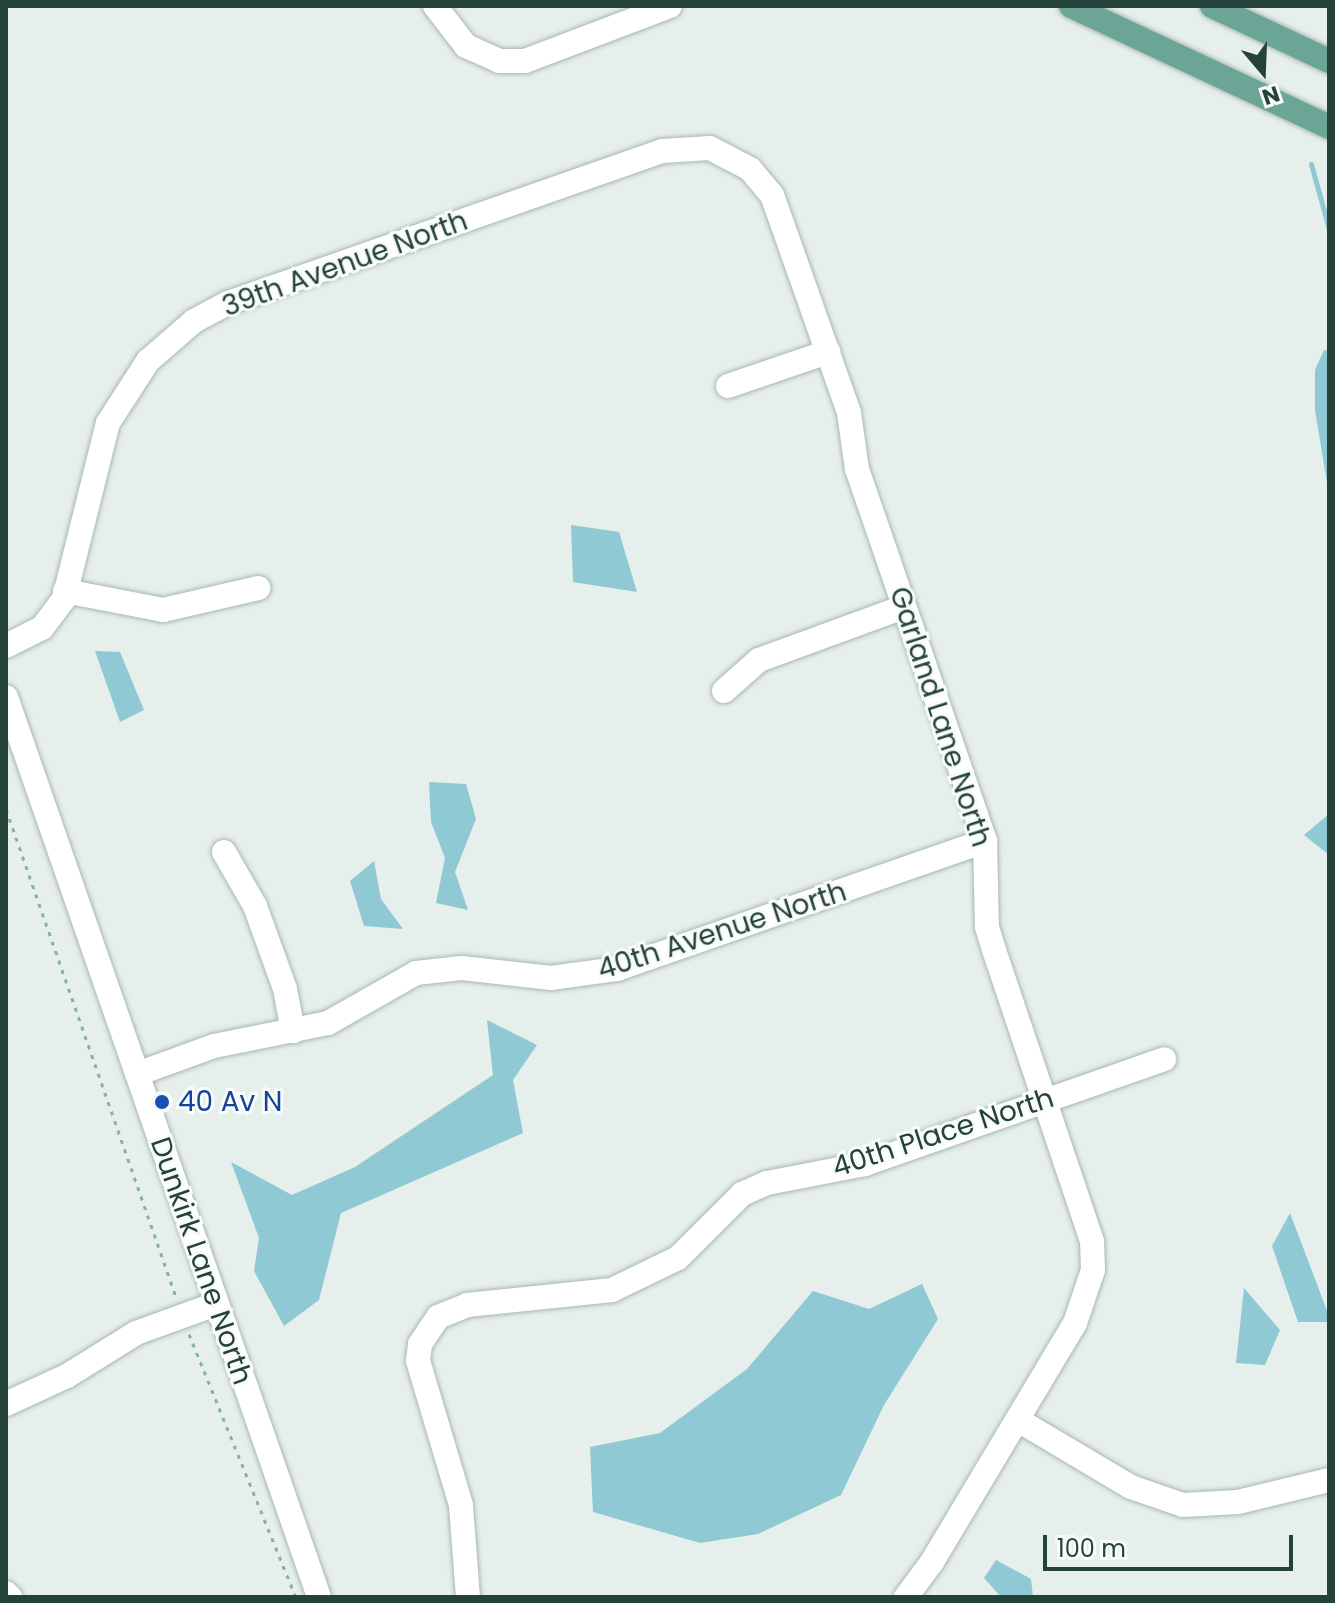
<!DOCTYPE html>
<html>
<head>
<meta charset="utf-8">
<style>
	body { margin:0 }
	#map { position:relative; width:1335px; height:1603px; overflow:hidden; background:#e6efeb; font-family:Poppins,sans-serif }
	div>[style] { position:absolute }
	.water>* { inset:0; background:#8ec9d4 }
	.stream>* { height:5px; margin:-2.5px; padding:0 2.5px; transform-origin:2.5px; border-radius:2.5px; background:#8ec9d4 }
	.path>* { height:3px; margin-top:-1.5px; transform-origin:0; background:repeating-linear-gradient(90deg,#86b3a5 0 4px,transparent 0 10px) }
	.roads { filter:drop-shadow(0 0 2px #a8b8b2) drop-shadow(0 0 2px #a8b8b2) }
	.minor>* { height:24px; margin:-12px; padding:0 12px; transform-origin:12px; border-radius:12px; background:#fff }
	.major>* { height:24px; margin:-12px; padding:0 12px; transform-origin:12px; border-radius:12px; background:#6aa596 }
	.dots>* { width:22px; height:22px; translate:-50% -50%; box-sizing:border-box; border:4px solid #f7fbf9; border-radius:50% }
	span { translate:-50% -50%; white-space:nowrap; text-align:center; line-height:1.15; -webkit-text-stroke:6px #f7fbf9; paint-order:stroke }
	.street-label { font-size:28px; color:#24423a }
	.transit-label { font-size:28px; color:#164399 }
	.left { translate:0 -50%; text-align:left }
	.frame { position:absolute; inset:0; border:8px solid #24423a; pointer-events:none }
	.north { position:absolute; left:1223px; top:32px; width:80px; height:80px; -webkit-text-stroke:6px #f7fbf9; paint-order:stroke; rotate:161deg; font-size:22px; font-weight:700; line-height:32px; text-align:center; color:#24423a }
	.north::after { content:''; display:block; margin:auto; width:28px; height:36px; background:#24423a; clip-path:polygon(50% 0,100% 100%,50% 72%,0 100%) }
	.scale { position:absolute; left:1043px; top:1535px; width:250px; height:36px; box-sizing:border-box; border:4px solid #24423a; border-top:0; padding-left:10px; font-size:24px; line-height:28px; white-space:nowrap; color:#24423a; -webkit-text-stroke:6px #f7fbf9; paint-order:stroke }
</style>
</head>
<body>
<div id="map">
	<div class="water">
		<i style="clip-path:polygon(1324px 350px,1329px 351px,1329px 495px,1315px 410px,1315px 370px)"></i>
		<i style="clip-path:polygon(571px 525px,619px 532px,637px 592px,573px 582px)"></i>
		<i style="clip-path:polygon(95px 651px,120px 652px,144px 710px,120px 722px)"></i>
		<i style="clip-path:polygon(429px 782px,466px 784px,476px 819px,455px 872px,468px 910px,436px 903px,445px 858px,431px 822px)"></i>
		<i style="clip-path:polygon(1329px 814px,1329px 855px,1304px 835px)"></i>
		<i style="clip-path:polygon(374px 861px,381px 899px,403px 929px,364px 926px,350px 881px)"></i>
		<i style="clip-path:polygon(487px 1020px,537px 1045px,513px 1080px,523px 1133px,341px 1213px,319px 1300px,284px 1326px,254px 1271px,259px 1238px,231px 1162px,292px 1195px,355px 1167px,493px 1075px)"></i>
		<i style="clip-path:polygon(1290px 1213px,1329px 1316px,1329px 1322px,1298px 1322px,1272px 1246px)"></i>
		<i style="clip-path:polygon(922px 1284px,938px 1319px,884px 1405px,841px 1495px,758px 1534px,700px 1543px,593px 1512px,590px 1447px,660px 1433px,747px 1369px,813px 1291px,869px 1309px)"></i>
		<i style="clip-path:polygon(1244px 1288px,1280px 1330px,1265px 1365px,1236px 1363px)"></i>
		<i style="clip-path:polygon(996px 1560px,1031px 1579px,1033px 1597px,1001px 1597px,984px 1578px)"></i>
	</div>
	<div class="stream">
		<i style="left:1311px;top:164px;width:67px;rotate:74.5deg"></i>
	</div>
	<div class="path">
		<i style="left:6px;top:809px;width:517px;rotate:70.79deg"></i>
		<i style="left:189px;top:1334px;width:284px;rotate:67.9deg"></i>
	</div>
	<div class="roads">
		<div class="minor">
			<i style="left:435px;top:6px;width:51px;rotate:52.2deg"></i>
			<i style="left:466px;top:46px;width:36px;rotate:24deg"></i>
			<i style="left:499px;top:61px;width:26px"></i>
			<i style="left:525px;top:61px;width:155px;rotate:-20.8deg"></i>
			<i style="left:728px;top:386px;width:106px;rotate:-18.8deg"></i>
			<i style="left:65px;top:591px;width:100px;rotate:11deg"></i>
			<i style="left:163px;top:610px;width:98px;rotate:-13deg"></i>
			<i style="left:6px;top:646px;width:40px;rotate:-26.6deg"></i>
			<i style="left:42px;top:628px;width:36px;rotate:-53deg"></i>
			<i style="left:64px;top:599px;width:181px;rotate:-76deg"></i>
			<i style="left:108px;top:423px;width:74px;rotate:-57.2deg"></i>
			<i style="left:148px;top:361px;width:61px;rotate:-41deg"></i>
			<i style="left:194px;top:321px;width:38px;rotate:-28deg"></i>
			<i style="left:228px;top:303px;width:460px;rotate:-19.3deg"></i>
			<i style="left:662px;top:151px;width:48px;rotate:-3.6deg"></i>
			<i style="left:710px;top:148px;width:45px;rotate:27.7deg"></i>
			<i style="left:750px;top:169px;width:34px;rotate:50deg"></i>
			<i style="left:772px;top:195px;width:231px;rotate:70.5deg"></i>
			<i style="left:849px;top:413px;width:57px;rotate:81.9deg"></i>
			<i style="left:857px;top:469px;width:393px;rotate:71deg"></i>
			<i style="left:985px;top:841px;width:86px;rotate:88.7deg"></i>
			<i style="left:987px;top:927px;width:24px;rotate:73deg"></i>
			<i style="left:994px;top:950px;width:307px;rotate:71.4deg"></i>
			<i style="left:1092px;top:1241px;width:29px;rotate:88deg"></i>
			<i style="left:1093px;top:1270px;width:56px;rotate:108.8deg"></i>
			<i style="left:1075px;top:1323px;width:279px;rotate:120.9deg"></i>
			<i style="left:932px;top:1562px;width:44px;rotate:126.6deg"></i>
			<i style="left:724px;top:691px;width:47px;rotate:-41.5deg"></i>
			<i style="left:759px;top:660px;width:154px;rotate:-20.1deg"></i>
			<i style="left:6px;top:697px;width:953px;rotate:70.82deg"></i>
			<i style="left:224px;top:852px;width:62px;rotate:60.1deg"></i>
			<i style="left:255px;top:906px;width:88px;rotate:70.1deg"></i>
			<i style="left:285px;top:989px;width:43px;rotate:79.2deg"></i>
			<i style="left:137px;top:1074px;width:82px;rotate:-20deg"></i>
			<i style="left:214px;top:1046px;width:116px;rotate:-11.4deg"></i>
			<i style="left:328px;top:1023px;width:101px;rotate:-29.6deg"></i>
			<i style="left:416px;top:973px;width:46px;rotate:-6.2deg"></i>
			<i style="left:462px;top:968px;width:90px;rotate:6.4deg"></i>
			<i style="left:551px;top:978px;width:67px;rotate:-7.8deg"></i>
			<i style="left:617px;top:969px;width:390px;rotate:-19.2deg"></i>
			<i style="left:6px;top:1404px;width:67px;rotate:-24.7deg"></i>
			<i style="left:67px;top:1376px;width:81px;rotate:-31.9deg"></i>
			<i style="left:136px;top:1333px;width:85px;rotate:-19.9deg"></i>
			<i style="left:1018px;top:1420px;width:131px;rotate:30.7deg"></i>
			<i style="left:1131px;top:1487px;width:55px;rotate:19.1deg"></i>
			<i style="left:1183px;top:1505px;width:55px;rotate:-3.1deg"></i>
			<i style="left:1238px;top:1502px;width:94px;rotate:-13.6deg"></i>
			<i style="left:6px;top:1593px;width:6px;rotate:45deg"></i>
			<i style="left:468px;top:1597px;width:92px;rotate:-94.4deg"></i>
			<i style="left:461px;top:1505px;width:150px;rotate:-106.6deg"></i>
			<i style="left:418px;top:1361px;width:17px;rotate:-83deg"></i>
			<i style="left:420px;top:1344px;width:32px;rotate:-56deg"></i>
			<i style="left:438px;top:1317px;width:31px;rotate:-22deg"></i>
			<i style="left:467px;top:1305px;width:146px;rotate:-5.9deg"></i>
			<i style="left:612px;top:1290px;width:73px;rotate:-25.9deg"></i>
			<i style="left:678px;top:1258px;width:91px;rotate:-45deg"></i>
			<i style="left:742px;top:1194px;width:27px;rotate:-24deg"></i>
			<i style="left:767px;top:1183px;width:100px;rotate:-11deg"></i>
			<i style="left:865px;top:1164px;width:317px;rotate:-19.3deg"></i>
		</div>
		<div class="major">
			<i style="left:1071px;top:6px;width:285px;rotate:25.1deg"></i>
			<i style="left:1212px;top:6px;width:129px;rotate:25.2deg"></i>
		</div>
	</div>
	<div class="dots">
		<i style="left:162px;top:1102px;background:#1a4fb4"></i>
	</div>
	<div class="street-label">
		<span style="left:345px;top:264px;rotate:-20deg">39th Avenue North</span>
		<span style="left:940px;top:717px;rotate:72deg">Garland Lane North</span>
		<span style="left:722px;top:931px;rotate:-18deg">40th Avenue North</span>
		<span style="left:943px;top:1133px;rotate:-18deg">40th Place North</span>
		<span style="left:201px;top:1261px;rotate:71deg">Dunkirk Lane North</span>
	</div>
	<div class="transit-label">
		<span class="left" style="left:178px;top:1102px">40 Av N</span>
	</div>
	<div class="frame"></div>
	<div class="north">N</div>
	<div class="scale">100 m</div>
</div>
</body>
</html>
